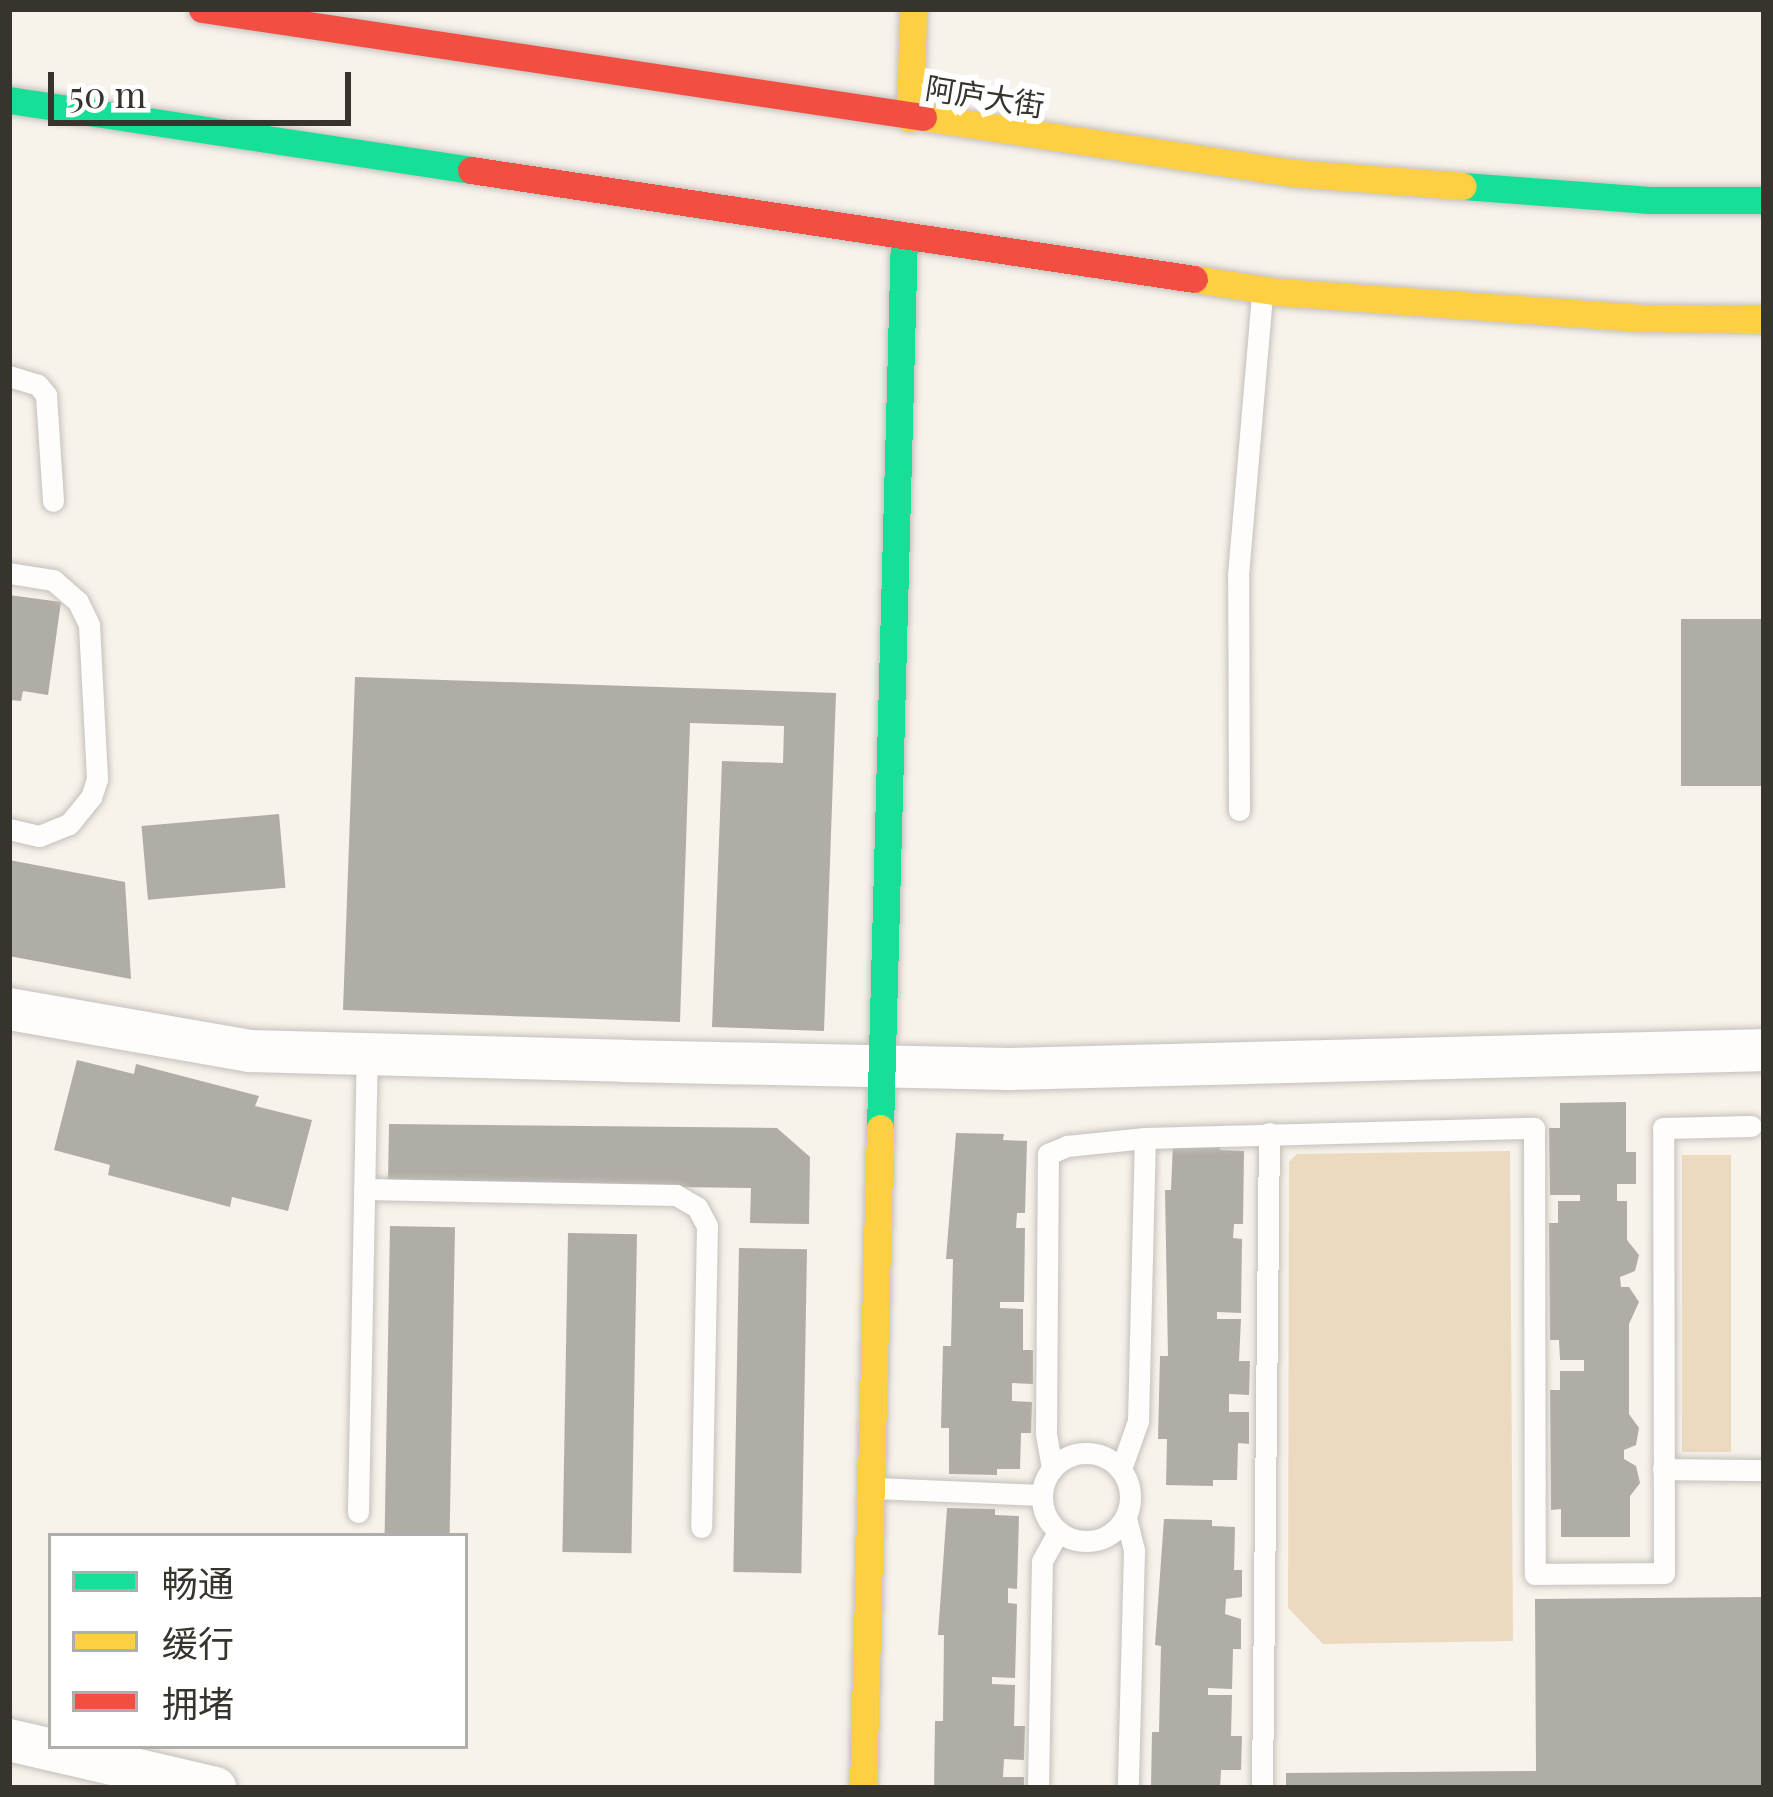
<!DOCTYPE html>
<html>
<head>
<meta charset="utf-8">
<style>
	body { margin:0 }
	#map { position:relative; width:1773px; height:1797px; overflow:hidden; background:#f7f2ea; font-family:"Playfair Display","Noto Sans SC",serif }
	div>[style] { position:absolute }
	.green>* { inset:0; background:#ebdac0; transform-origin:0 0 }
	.building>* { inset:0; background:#b0aca6; transform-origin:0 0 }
	.roads { filter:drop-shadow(0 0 3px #c4c0bb) drop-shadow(0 0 3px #c4c0bb) }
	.lane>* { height:21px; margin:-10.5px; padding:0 10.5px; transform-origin:10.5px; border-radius:10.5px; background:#fefdfc }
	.lane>.ring { margin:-10.5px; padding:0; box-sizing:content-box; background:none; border:21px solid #fefdfc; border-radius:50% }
	.street>* { height:42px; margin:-21px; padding:0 21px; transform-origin:21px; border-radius:21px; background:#fefdfc }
	.fast>* { height:27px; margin:-13.5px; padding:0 13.5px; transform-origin:13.5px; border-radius:13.5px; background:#16e098 }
	.slow>* { height:27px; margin:-13.5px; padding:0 13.5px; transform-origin:13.5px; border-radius:13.5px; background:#ffcf43 }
	.jam>* { height:27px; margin:-13.5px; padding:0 13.5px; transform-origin:13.5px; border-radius:13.5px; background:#f24e42 }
	span { translate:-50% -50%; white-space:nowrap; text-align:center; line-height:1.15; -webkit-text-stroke:12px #fff; paint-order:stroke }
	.street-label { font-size:30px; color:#37342e }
	.frame { position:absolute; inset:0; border:12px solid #37342e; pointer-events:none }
	.legend { position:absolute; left:48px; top:1533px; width:420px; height:216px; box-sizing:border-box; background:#fff; border:3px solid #afaeab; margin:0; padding:15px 21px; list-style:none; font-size:36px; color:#37342e }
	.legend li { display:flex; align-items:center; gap:24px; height:60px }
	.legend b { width:60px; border:3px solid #afaeab }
	.scale { position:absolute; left:48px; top:72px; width:303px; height:54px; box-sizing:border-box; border:6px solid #37342e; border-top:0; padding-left:15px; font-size:36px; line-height:42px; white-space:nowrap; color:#37342e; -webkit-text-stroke:9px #fff; paint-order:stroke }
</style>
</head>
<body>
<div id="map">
	<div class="green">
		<i style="clip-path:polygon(1510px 1151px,1513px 1641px,1323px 1644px,1288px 1608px,1289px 1162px,1297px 1154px)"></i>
		<i style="left:1682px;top:1155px;width:49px;height:297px"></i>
	</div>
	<div class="building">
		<i style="clip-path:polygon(9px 595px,61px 602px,48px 695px,23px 691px,21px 701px,9px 700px)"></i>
		<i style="left:1764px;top:619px;width:167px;height:83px;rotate:90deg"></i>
		<i style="clip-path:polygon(355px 677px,836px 693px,824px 1031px,712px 1027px,722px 761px,783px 763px,784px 726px,690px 723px,680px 1022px,343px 1010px)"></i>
		<i style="left:279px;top:814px;width:74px;height:138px;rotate:85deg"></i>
		<i style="clip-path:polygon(9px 860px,125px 882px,131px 979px,9px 956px)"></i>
		<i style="clip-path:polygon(77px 1060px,134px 1074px,136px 1064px,259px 1096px,255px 1106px,312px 1120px,288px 1211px,232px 1197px,230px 1207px,108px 1175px,110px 1165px,54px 1150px)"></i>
		<i style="clip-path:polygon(1626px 1102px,1626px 1152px,1636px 1152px,1636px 1184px,1617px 1184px,1617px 1201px,1627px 1201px,1627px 1240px,1639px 1255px,1635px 1271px,1620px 1277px,1621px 1287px,1629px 1287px,1639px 1302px,1629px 1324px,1629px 1414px,1639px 1428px,1636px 1445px,1624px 1450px,1624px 1459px,1636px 1466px,1640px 1483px,1630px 1496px,1630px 1537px,1561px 1537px,1561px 1509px,1551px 1510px,1550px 1390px,1560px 1390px,1560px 1371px,1584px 1371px,1584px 1360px,1560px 1360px,1559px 1340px,1550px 1340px,1549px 1223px,1558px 1223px,1558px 1201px,1580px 1201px,1580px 1195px,1550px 1195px,1549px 1128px,1560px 1128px,1560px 1103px)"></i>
		<i style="clip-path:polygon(389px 1124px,777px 1128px,810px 1157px,809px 1224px,750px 1223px,751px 1188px,388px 1183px)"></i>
		<i style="clip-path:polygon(956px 1133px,1004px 1134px,1003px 1140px,1027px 1141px,1025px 1213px,1017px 1213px,1016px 1228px,1025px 1228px,1024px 1302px,1000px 1302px,1000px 1308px,1023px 1309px,1023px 1350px,1033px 1350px,1033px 1384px,1012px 1383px,1012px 1401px,1032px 1402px,1031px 1433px,1021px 1433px,1020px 1469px,997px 1469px,997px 1475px,949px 1474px,949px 1428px,941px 1428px,943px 1346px,951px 1346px,953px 1259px,946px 1259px)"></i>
		<i style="clip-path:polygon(1173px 1143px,1220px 1144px,1220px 1150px,1244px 1151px,1243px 1224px,1234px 1224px,1233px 1238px,1242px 1239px,1241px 1313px,1217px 1312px,1217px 1319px,1241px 1319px,1239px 1361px,1250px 1361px,1249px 1395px,1229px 1394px,1229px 1412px,1249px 1412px,1249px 1444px,1238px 1443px,1237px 1480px,1213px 1480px,1213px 1486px,1166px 1485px,1167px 1439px,1158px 1439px,1160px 1356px,1168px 1356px,1165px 1190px,1171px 1190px)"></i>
		<i style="left:390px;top:1226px;width:65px;height:310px;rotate:1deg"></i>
		<i style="left:568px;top:1233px;width:69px;height:319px;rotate:1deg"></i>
		<i style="left:739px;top:1248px;width:68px;height:324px;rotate:1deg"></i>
		<i style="clip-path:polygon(947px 1508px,995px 1509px,995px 1515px,1019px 1516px,1017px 1589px,1008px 1588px,1008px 1603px,1017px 1604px,1015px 1678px,992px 1677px,992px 1684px,1015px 1685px,1014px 1726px,1025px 1726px,1024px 1760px,1004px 1759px,1003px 1777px,1024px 1777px,1024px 1788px,934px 1788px,935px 1721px,943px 1721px,944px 1635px,938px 1635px)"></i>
		<i style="clip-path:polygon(1164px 1519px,1212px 1520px,1212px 1526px,1235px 1527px,1234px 1570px,1242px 1570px,1242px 1597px,1226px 1599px,1225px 1614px,1241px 1619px,1241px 1649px,1233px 1649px,1232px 1689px,1208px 1688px,1208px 1695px,1232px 1695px,1231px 1736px,1242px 1736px,1241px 1770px,1221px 1770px,1220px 1788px,1151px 1788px,1152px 1732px,1159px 1732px,1161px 1646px,1155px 1645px)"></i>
		<i style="clip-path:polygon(1764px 1597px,1764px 1788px,1286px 1788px,1286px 1773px,1536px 1771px,1535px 1599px)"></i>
	</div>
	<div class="roads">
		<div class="lane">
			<i style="left:9px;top:376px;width:30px;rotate:17deg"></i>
			<i style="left:38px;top:385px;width:13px;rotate:51deg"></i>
			<i style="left:46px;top:395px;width:106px;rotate:86.2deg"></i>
			<i style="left:9px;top:573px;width:45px;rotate:9deg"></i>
			<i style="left:53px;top:580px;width:33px;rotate:41deg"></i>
			<i style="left:78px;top:602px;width:25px;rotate:64deg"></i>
			<i style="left:89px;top:625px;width:154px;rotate:87deg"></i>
			<i style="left:97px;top:779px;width:19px;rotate:108deg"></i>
			<i style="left:91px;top:797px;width:35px;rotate:129deg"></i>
			<i style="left:69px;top:824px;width:32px;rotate:158deg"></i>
			<i style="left:39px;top:836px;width:31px;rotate:-167deg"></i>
			<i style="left:1239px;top:810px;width:235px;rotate:-90.2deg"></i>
			<i style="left:1238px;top:575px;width:280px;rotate:-85.1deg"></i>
			<i style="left:364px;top:1189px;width:312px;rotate:1.1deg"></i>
			<i style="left:676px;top:1195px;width:24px;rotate:30deg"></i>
			<i style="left:697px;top:1207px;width:21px;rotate:62deg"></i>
			<i style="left:707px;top:1226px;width:301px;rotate:91.1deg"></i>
			<i class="ring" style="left:1042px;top:1453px;width:67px;height:67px"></i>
			<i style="left:1052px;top:1468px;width:36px;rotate:-100deg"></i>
			<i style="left:1046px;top:1433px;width:279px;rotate:-89.6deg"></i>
			<i style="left:1048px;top:1154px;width:21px;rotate:-23deg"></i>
			<i style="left:1067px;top:1146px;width:78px;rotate:-5.9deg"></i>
			<i style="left:1145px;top:1138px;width:389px;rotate:-1.5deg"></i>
			<i style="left:1534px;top:1128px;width:446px;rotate:89.9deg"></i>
			<i style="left:1535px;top:1574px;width:129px;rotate:-0.4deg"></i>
			<i style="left:1664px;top:1573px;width:445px;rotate:-90.1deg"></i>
			<i style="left:1663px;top:1128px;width:88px;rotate:-1.3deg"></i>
			<i style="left:1121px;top:1469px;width:51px;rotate:-70.5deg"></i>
			<i style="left:1138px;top:1421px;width:283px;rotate:-88.6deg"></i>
			<i style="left:1663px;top:1469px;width:101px;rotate:0.6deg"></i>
			<i style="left:874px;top:1488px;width:168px;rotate:2.4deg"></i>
			<i style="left:358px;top:1512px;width:458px;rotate:-88.9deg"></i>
			<i style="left:1126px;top:1518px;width:34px;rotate:76deg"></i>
			<i style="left:1134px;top:1551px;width:237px;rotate:91.5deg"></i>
			<i style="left:1038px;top:1788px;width:227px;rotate:-89deg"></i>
			<i style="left:1042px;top:1561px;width:33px;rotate:-61deg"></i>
			<i style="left:1262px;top:1788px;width:655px;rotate:-89.39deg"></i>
		</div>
		<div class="street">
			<i style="left:9px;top:1009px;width:244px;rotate:9.9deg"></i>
			<i style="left:249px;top:1051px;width:375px;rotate:1.5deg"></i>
			<i style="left:624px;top:1061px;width:385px;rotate:1.2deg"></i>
			<i style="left:1009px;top:1069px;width:755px;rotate:-1.44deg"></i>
			<i style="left:9px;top:1740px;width:212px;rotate:13.1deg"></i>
		</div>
		<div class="fast">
			<i style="left:9px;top:100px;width:467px;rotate:8.6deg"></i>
			<i style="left:1463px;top:186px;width:187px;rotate:4.3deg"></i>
			<i style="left:1649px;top:200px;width:115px"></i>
			<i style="left:880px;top:1128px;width:890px;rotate:-88.46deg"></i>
		</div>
		<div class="slow">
			<i style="left:923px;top:117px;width:374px;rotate:8.6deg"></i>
			<i style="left:1293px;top:173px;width:170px;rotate:4.4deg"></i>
			<i style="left:910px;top:118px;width:109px;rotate:-88.4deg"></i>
			<i style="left:1194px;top:279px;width:86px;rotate:8.7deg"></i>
			<i style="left:1279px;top:292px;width:367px;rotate:4.1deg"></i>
			<i style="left:1645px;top:318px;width:119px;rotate:0.5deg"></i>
			<i style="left:863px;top:1788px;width:660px;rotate:-88.52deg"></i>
		</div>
		<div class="jam">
			<i style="left:202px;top:9px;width:729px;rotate:8.52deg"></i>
			<i style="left:471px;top:170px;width:731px;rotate:8.57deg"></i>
		</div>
	</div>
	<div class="street-label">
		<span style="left:985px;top:96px;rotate:9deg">阿庐大街</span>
	</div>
	<div class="frame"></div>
	<ul class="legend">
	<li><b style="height:15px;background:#16e098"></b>畅通</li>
	<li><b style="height:15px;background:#ffcf43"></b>缓行</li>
	<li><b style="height:15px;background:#f24e42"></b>拥堵</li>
	</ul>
	<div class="scale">50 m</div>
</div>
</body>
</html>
